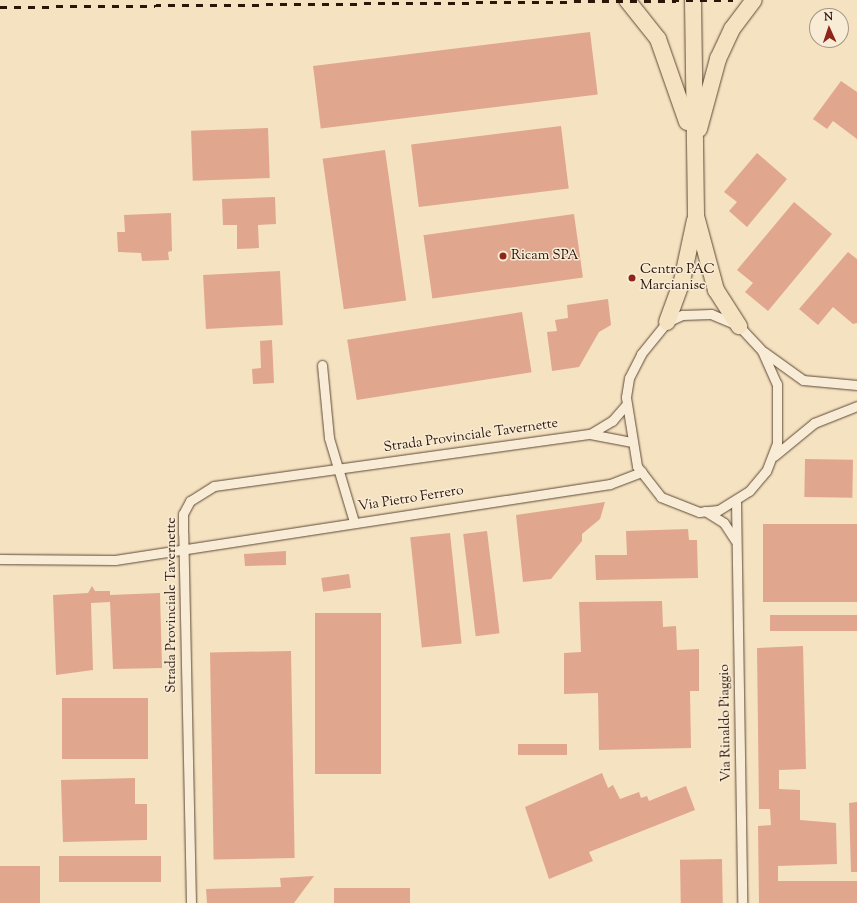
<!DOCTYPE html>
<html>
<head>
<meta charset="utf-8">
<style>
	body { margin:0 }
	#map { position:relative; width:857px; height:903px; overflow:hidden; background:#f5e2c0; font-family:"Sorts Mill Goudy",serif }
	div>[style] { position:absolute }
	.building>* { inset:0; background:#e1a68e; transform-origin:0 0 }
	.roads { filter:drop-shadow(0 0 1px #5e4837) drop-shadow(0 0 1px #5e4837) }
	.street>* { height:9px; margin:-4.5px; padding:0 4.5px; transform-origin:4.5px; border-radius:4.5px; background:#f8ecd6 }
	.highway>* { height:16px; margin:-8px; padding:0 8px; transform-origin:8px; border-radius:8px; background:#f5e2c0 }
	.rail>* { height:2.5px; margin-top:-1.25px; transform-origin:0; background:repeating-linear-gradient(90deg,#2b1509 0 7px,transparent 0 14px) }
	.dots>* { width:11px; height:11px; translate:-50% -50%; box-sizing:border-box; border:2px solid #f8ecd6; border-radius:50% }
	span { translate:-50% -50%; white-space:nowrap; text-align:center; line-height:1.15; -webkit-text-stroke:3px #f8ecd6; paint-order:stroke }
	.poi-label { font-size:14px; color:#2b1509 }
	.left { translate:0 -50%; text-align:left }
	.street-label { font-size:14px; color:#2b1509 }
	.north { position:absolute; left:809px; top:8px; width:40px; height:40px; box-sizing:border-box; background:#f8ecd6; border:1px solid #a69684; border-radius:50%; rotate:357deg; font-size:11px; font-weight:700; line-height:16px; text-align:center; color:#2b1509 }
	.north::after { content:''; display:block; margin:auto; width:14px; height:18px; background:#8f2418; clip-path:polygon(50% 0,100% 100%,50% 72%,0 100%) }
</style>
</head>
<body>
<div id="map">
	<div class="building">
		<i style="left:590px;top:32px;width:63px;height:279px;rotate:83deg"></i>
		<i style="clip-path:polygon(841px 81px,857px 92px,857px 139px,833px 121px,827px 129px,813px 119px)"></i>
		<i style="left:561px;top:126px;width:63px;height:151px;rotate:83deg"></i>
		<i style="left:268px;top:128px;width:50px;height:77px;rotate:88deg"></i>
		<i style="left:385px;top:150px;width:152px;height:63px;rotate:82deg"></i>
		<i style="clip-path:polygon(757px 153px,787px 179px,747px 227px,729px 211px,737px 202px,724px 192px)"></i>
		<i style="clip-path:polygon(275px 197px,276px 224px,258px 225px,259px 248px,237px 249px,237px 225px,223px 225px,222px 199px)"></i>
		<i style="clip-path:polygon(794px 202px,832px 234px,768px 311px,745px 292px,753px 283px,737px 270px)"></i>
		<i style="clip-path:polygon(171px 213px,172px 251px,168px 252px,169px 260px,142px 261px,141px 253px,118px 252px,117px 232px,125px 232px,124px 215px)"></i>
		<i style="left:574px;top:214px;width:64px;height:152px;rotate:82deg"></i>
		<i style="clip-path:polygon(848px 252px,857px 259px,857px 323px,853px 324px,833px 307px,818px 325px,799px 309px)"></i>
		<i style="left:280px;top:271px;width:54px;height:77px;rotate:87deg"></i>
		<i style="clip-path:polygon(608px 299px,611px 325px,599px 332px,579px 367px,552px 371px,547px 332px,557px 331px,555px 320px,568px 318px,567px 305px)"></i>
		<i style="left:522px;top:312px;width:61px;height:177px;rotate:81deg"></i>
		<i style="clip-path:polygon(272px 340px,274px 383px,253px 384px,252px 369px,261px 368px,260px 341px)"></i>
		<i style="left:805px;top:459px;width:48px;height:38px;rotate:1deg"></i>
		<i style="clip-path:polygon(605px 502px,600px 519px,582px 534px,582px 541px,551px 579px,523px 582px,516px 515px)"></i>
		<i style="left:857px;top:524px;width:78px;height:94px;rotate:90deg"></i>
		<i style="clip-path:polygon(688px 529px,689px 540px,697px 540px,698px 578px,596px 580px,595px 555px,627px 555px,626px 531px)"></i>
		<i style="left:487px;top:531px;width:103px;height:24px;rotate:83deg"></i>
		<i style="left:450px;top:533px;width:111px;height:40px;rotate:84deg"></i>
		<i style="clip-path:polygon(286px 551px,286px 565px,245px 566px,244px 554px)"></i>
		<i style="left:349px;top:574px;width:14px;height:28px;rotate:82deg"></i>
		<i style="clip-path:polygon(92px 586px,95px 591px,110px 591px,110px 595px,160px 593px,162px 668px,113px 669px,110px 602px,91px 603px,93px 670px,56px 675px,53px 595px,88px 593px)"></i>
		<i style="clip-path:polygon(662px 601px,663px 627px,676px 626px,677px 650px,699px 649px,699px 691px,690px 691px,691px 748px,599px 750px,598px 693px,564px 694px,564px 653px,581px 652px,579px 602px)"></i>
		<i style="left:381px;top:613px;width:161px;height:66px;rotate:90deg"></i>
		<i style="left:857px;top:615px;width:16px;height:87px;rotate:90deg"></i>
		<i style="clip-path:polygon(803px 646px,806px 769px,779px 770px,779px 789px,800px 790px,800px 820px,836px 823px,837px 864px,778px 866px,778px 881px,857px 881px,857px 903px,759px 903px,758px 826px,771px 825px,770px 809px,759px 809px,757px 648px)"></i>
		<i style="left:291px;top:651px;width:207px;height:81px;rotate:89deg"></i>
		<i style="left:148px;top:698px;width:61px;height:86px;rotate:90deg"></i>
		<i style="left:567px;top:744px;width:11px;height:49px;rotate:90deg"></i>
		<i style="clip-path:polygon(602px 773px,608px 788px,613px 785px,620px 799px,639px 792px,641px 798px,647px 796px,649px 801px,686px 786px,695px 810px,589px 852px,593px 861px,549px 879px,525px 807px)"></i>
		<i style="clip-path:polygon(135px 778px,135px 804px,147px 804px,147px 840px,63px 842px,61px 780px)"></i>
		<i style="clip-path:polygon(857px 802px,857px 872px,851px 872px,849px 803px)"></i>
		<i style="left:161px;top:856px;width:26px;height:102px;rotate:90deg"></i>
		<i style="left:722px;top:859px;width:44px;height:42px;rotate:89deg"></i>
		<i style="left:40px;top:866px;width:37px;height:40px;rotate:90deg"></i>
		<i style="clip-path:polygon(314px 876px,294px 903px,207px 903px,206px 889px,281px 887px,280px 878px)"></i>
		<i style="left:334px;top:888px;width:76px;height:15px"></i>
	</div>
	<div class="roads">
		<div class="street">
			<i style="left:711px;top:314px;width:30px;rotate:23deg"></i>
			<i style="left:739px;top:326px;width:34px;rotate:47deg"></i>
			<i style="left:762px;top:351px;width:36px;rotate:66deg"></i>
			<i style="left:777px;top:384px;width:59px;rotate:90deg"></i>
			<i style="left:777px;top:443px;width:30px;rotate:111deg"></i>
			<i style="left:766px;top:471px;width:26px;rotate:130deg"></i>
			<i style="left:749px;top:491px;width:36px;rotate:148deg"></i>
			<i style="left:718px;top:510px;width:19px;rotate:174deg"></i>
			<i style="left:699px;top:512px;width:41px;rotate:-158.5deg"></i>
			<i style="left:661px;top:497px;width:39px;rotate:-128deg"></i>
			<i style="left:637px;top:466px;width:70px;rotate:-99.1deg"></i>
			<i style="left:626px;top:397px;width:19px;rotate:-81deg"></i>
			<i style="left:629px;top:378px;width:27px;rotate:-63deg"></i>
			<i style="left:641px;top:354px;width:41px;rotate:-50.9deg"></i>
			<i style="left:667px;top:322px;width:17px;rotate:-25deg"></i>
			<i style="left:682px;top:315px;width:29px;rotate:-2deg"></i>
			<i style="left:764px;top:352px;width:48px;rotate:35.7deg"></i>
			<i style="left:803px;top:380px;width:54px;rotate:5.3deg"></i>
			<i style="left:322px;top:365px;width:73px;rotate:84.5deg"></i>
			<i style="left:329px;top:438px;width:88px;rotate:73.4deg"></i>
			<i style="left:590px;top:434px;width:26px;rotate:-31deg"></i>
			<i style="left:612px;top:421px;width:21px;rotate:-49deg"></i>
			<i style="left:774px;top:456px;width:52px;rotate:-39.5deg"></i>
			<i style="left:814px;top:423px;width:46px;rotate:-21.6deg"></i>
			<i style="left:736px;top:501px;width:402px;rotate:89.1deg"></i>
			<i style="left:705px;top:511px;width:22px;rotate:32deg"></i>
			<i style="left:724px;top:523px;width:20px;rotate:57deg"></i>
			<i style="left:0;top:559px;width:115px;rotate:0.5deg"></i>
			<i style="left:115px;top:560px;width:501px;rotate:-8.73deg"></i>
			<i style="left:610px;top:484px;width:34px;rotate:-21deg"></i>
			<i style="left:191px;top:903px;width:370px;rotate:-91.2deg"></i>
			<i style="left:183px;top:533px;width:19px;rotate:-90deg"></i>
			<i style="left:183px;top:514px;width:15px;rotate:-62deg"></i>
			<i style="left:190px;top:501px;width:28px;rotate:-32deg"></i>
			<i style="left:214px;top:486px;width:380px;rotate:-7.9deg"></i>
			<i style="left:590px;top:434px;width:43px;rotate:10.8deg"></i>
		</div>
		<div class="highway">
			<i style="left:627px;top:0;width:50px;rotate:51.5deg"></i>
			<i style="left:658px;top:39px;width:88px;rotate:70.7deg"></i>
			<i style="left:693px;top:0;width:216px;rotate:89.2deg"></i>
			<i style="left:696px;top:216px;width:77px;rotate:74.9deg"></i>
			<i style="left:716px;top:290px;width:43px;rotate:57.4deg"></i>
			<i style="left:699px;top:129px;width:73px;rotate:-74.8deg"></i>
			<i style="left:718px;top:59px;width:33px;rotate:-65deg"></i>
			<i style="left:732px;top:29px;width:36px;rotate:-53deg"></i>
			<i style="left:667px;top:322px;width:44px;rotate:-69.9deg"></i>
			<i style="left:682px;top:281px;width:62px;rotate:-78deg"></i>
		</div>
	</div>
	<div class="rail">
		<i style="left:0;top:7px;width:733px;rotate:-0.55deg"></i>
	</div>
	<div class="dots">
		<i style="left:503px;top:256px;background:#8f2418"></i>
		<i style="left:632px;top:278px;background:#8f2418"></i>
	</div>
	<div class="poi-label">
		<span class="left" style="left:511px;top:256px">Ricam SPA</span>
		<span class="left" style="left:640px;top:278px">Centro PAC<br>Marcianise</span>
	</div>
	<div class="street-label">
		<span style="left:471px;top:436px;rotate:-8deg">Strada Provinciale Tavernette</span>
		<span style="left:411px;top:499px;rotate:-9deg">Via Pietro Ferrero</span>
		<span style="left:172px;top:605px;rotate:-90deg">Strada Provinciale Tavernette</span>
		<span style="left:726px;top:723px;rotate:-91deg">Via Rinaldo Piaggio</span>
	</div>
	<div class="north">N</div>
</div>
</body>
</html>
